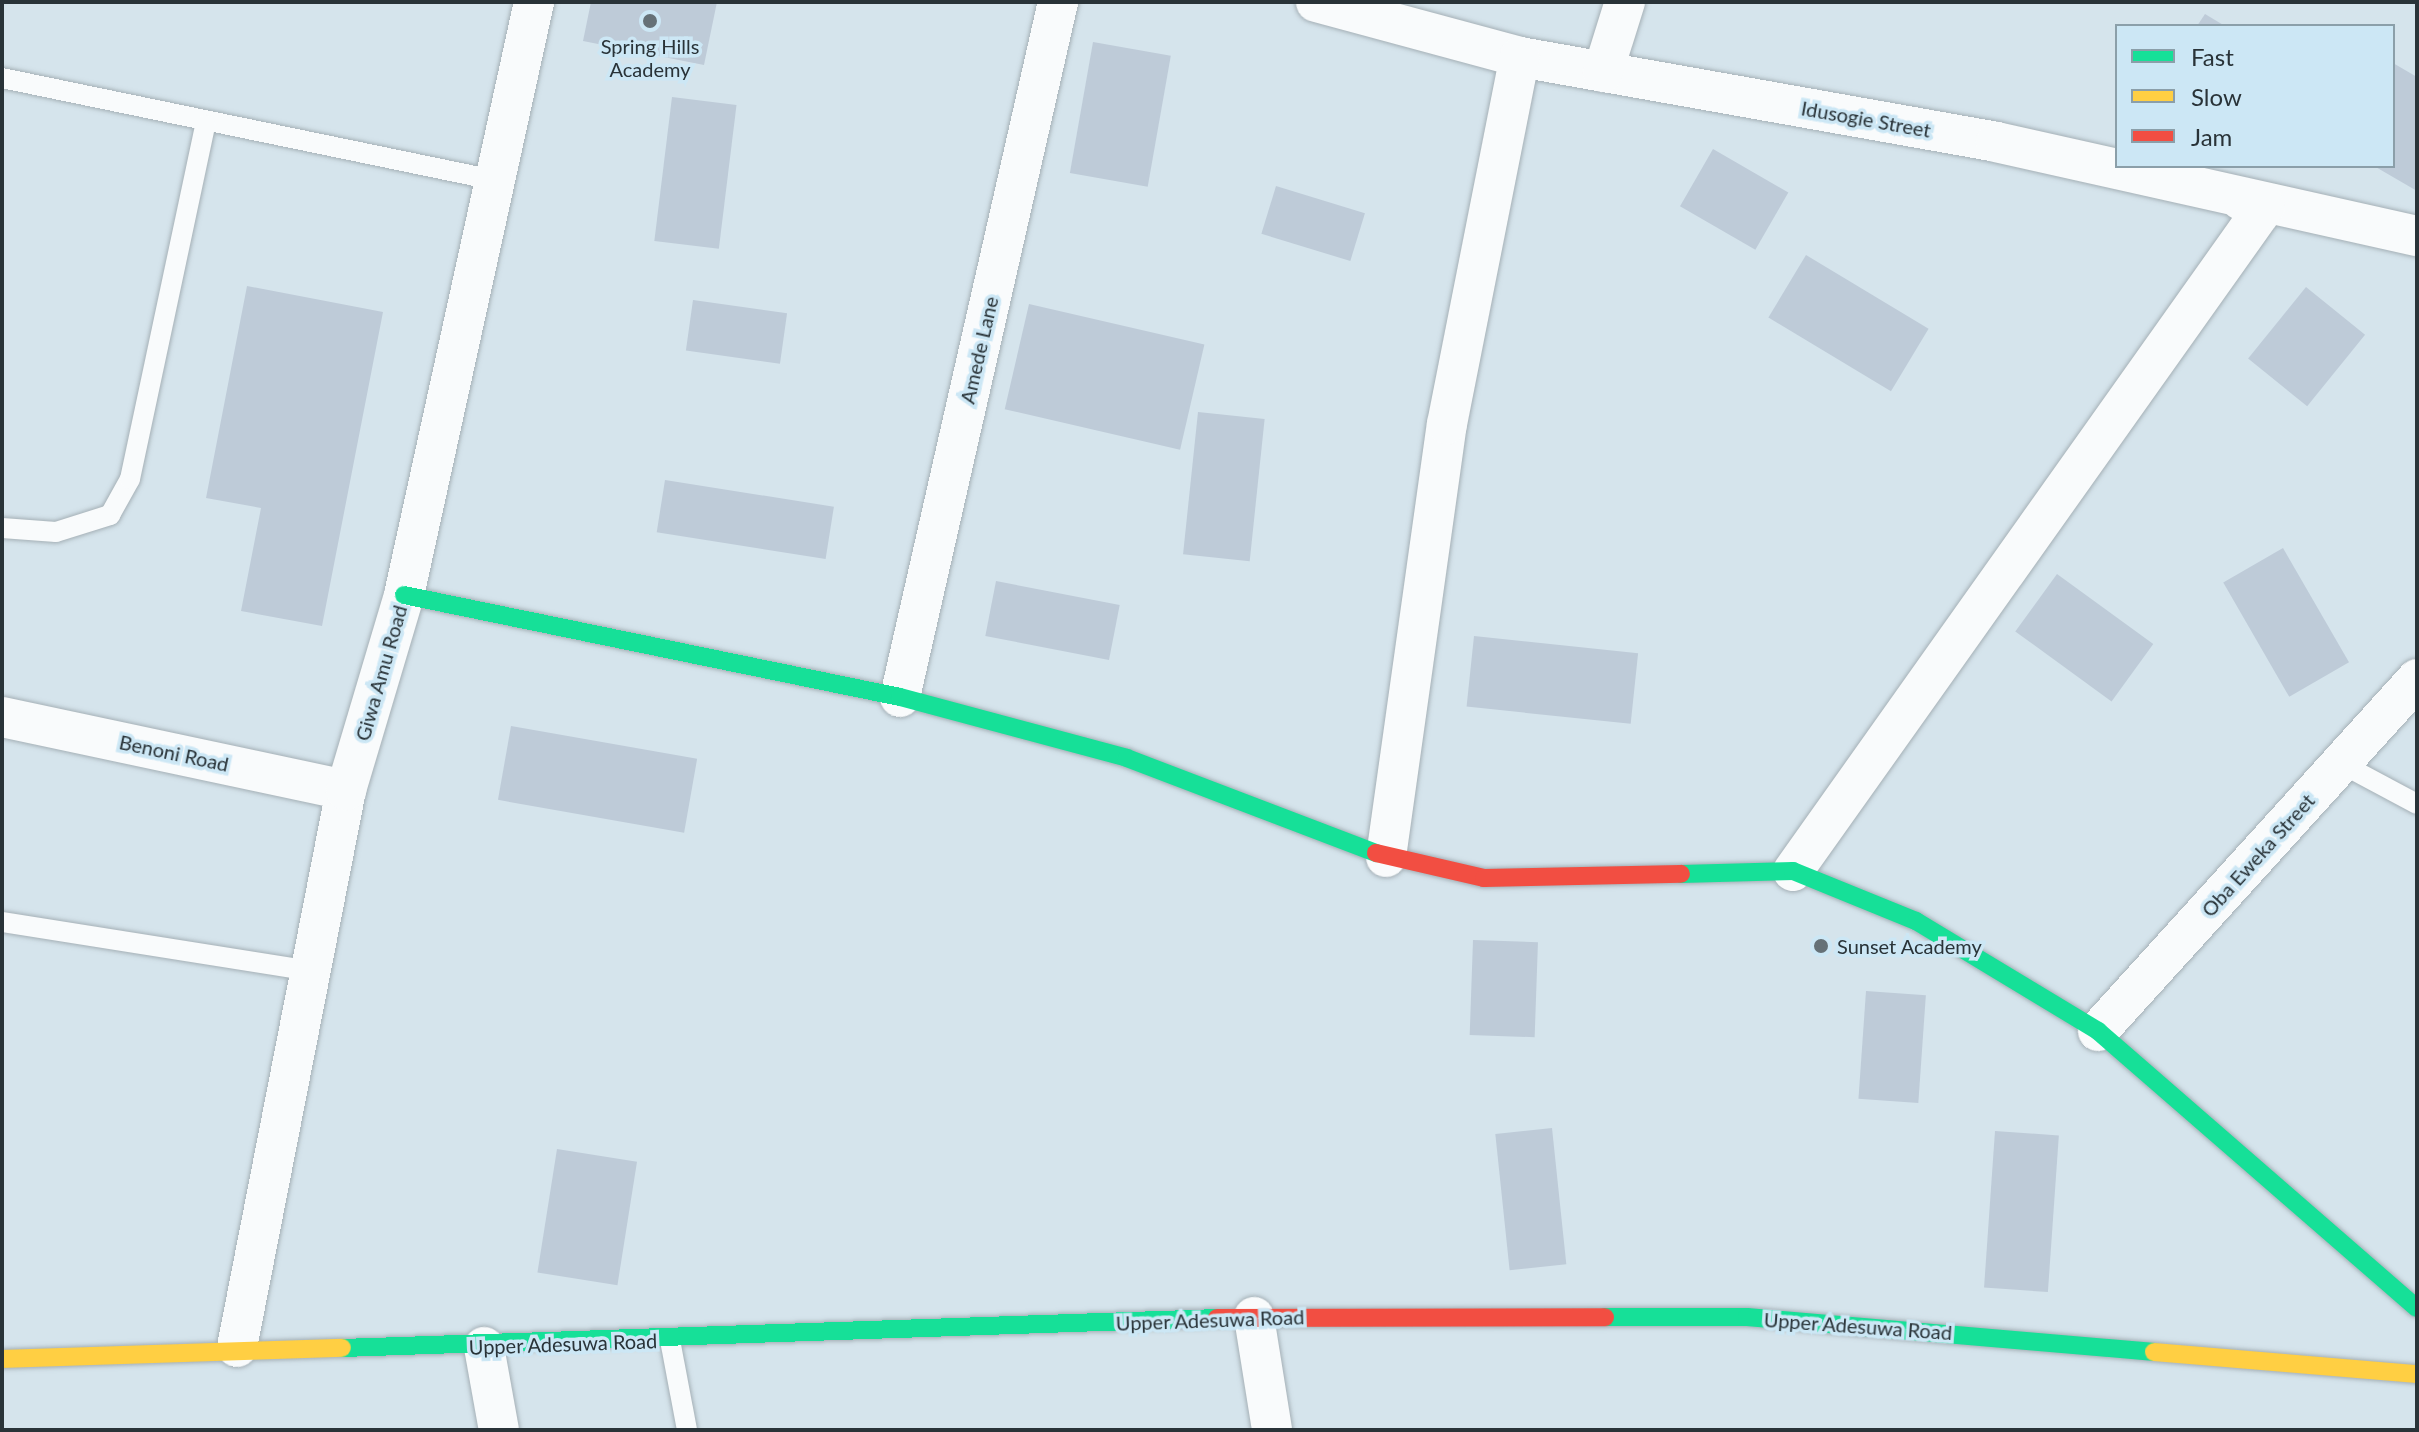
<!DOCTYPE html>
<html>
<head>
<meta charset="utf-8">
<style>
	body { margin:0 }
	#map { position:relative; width:2419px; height:1432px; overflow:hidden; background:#d5e4ec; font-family:Lato,sans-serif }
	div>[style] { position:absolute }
	.building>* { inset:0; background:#becbd8; transform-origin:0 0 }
	.roads { filter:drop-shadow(0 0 2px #a5b0b6) drop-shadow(0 0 2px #a5b0b6) }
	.lane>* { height:20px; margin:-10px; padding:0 10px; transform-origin:10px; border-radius:10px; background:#f9fbfc }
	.street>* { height:40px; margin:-20px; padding:0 20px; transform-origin:20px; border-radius:20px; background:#f9fbfc }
	.fast>* { height:18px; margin:-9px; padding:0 9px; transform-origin:9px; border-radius:9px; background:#16e098 }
	.slow>* { height:18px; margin:-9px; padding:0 9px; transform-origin:9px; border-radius:9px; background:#ffcf43 }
	.jam>* { height:18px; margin:-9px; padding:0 9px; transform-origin:9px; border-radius:9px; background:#f24e42 }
	.dots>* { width:22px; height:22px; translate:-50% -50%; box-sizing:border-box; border:4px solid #cce7f5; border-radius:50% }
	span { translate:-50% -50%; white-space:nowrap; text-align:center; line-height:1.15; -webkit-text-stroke:7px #cce7f5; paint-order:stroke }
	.poi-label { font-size:20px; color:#293338 }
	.left { translate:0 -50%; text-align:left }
	.street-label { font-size:20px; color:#293338 }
	.frame { position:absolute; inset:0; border:4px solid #293338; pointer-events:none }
	.legend { position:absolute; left:2115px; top:24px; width:280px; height:144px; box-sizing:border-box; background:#cce7f5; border:2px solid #8b9fa9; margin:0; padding:10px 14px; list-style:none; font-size:24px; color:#293338 }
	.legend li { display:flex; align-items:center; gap:16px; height:40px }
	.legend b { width:40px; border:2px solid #8b9fa9 }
</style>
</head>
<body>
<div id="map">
	<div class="building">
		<i style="clip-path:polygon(591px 2px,717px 2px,704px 65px,583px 41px)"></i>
		<i style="clip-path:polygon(2205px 14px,2225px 26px,2197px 26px)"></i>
		<i style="left:1093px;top:42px;width:79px;height:133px;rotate:10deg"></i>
		<i style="clip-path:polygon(2393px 63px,2417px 77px,2417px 191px,2374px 166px,2393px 166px)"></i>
		<i style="left:672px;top:97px;width:65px;height:145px;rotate:7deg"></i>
		<i style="left:1713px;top:149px;width:87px;height:66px;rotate:30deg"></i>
		<i style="left:1276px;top:186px;width:93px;height:50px;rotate:17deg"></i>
		<i style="left:1806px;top:255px;width:143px;height:73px;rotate:31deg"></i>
		<i style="clip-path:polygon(247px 286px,383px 312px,322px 626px,241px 611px,261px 508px,206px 498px)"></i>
		<i style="left:2306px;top:287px;width:76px;height:92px;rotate:39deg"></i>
		<i style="left:693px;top:300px;width:95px;height:51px;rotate:8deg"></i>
		<i style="left:1029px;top:304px;width:180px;height:108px;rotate:13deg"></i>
		<i style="left:1198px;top:412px;width:67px;height:143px;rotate:6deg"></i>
		<i style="left:665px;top:480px;width:171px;height:53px;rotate:9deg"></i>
		<i style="left:2283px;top:548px;width:132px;height:69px;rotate:60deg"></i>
		<i style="left:2057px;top:574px;width:119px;height:71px;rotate:36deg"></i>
		<i style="left:996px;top:581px;width:126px;height:56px;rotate:11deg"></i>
		<i style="left:1474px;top:636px;width:165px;height:71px;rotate:6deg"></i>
		<i style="left:511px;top:726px;width:189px;height:75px;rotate:10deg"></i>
		<i style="left:1473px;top:940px;width:65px;height:95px;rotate:2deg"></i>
		<i style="left:1866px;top:991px;width:60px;height:108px;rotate:4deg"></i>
		<i style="left:1552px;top:1128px;width:137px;height:57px;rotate:84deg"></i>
		<i style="left:1995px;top:1131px;width:64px;height:157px;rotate:4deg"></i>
		<i style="left:557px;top:1149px;width:81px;height:125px;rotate:9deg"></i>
	</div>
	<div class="roads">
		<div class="lane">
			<i style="left:2px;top:78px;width:508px;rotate:11.71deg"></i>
			<i style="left:2px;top:528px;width:54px;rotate:4.2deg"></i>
			<i style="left:56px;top:532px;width:57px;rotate:-17.5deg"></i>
			<i style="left:110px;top:515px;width:41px;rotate:-60.9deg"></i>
			<i style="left:130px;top:479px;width:362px;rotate:-78deg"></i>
			<i style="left:2342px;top:764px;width:85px;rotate:28.1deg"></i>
			<i style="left:2px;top:922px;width:312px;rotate:9deg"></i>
			<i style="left:670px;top:1340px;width:92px;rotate:79.3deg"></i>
		</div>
		<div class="street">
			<i style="left:1316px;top:2px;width:211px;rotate:15.1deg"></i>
			<i style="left:1520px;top:57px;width:484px;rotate:10.1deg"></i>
			<i style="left:1996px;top:142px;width:431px;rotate:12.6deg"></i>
			<i style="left:1603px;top:72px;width:73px;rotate:-72.6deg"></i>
			<i style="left:900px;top:697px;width:713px;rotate:-77.19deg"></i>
			<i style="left:2px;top:717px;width:352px;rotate:12deg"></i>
			<i style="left:1386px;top:857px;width:437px;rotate:-82deg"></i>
			<i style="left:1447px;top:424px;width:374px;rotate:-78.8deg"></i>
			<i style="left:1793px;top:871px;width:815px;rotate:-54.63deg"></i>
			<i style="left:2265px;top:206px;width:25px;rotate:-166deg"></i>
			<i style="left:2098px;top:1031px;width:475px;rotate:-47.8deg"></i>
			<i style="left:1254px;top:1317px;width:114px;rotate:80.9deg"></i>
			<i style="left:237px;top:1347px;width:568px;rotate:-78.93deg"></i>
			<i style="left:346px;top:790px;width:203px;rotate:-73.4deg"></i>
			<i style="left:404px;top:595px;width:607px;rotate:-77.63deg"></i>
			<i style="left:484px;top:1347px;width:84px;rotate:79.8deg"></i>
		</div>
		<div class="fast">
			<i style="left:404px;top:595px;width:506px;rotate:11.62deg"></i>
			<i style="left:900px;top:697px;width:235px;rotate:15deg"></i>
			<i style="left:1127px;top:758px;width:267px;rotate:20.9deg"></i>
			<i style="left:1681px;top:874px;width:112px;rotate:-1.5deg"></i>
			<i style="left:1793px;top:871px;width:133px;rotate:22.1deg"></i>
			<i style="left:1916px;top:921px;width:213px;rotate:31.1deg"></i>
			<i style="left:2098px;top:1031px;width:422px;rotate:41deg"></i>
			<i style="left:1605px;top:1317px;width:142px"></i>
			<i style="left:1747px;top:1317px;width:409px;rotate:4.9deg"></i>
			<i style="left:342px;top:1348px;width:876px;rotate:-1.96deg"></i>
		</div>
		<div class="slow">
			<i style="left:2154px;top:1352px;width:264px;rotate:4.8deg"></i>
			<i style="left:2px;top:1359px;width:340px;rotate:-1.9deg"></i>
		</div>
		<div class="jam">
			<i style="left:1376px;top:853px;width:111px;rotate:13deg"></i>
			<i style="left:1484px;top:878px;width:197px;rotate:-1.2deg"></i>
			<i style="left:1217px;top:1318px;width:388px;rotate:-0.1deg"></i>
		</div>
	</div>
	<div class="dots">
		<i style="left:650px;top:21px;background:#657177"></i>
		<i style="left:1821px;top:946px;background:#657177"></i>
	</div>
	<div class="poi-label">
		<span style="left:650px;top:58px">Spring Hills<br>Academy</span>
		<span class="left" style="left:1837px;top:946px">Sunset Academy</span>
	</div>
	<div class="street-label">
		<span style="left:1866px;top:119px;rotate:10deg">Idusogie Street</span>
		<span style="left:979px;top:350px;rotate:-77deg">Amede Lane</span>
		<span style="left:381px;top:673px;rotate:-74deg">Giwa Amu Road</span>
		<span style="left:174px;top:753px;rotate:12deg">Benoni Road</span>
		<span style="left:2258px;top:855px;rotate:-48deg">Oba Eweka Street</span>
		<span style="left:1210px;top:1320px;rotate:-2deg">Upper Adesuwa Road</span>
		<span style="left:1858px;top:1326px;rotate:4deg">Upper Adesuwa Road</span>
		<span style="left:563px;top:1344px;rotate:-2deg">Upper Adesuwa Road</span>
	</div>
	<div class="frame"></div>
	<ul class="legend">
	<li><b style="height:10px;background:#16e098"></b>Fast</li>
	<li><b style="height:10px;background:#ffcf43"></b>Slow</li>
	<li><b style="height:10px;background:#f24e42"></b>Jam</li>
	</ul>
</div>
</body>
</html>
